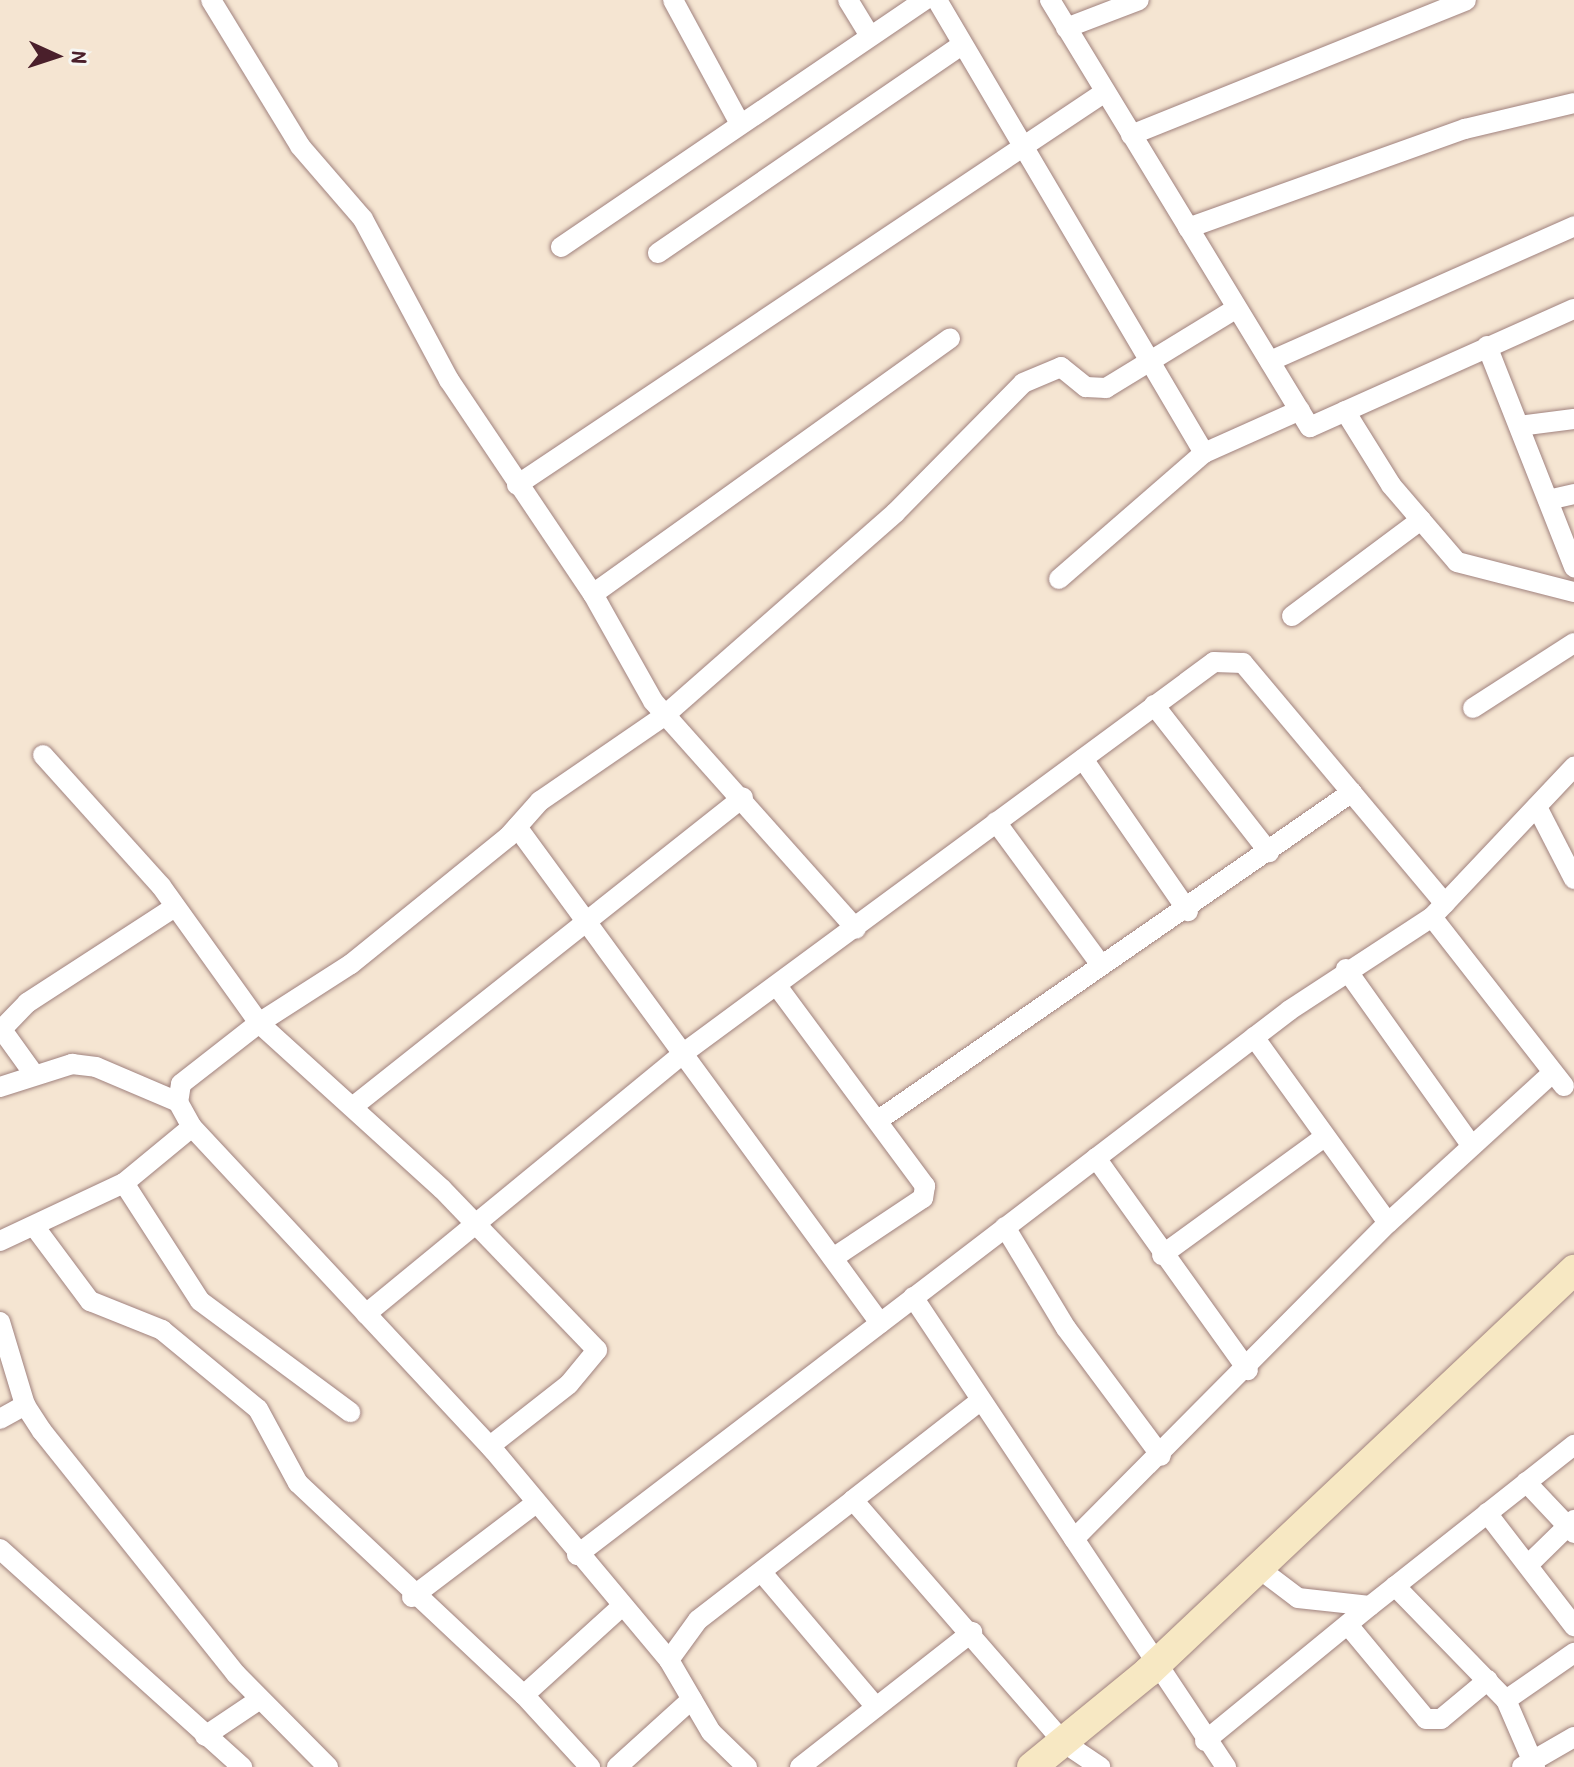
<!DOCTYPE html>
<html>
<head>
<meta charset="utf-8">
<style>
	body { margin:0 }
	#map { position:relative; width:1574px; height:1767px; overflow:hidden; background:#f5e5d2; font-family:"Patrick Hand",sans-serif }
	div>[style] { position:absolute }
	.roads { filter:drop-shadow(0 0 2px #a0827e) drop-shadow(0 0 2px #a0827e) }
	.street>* { height:20px; margin:-10px; padding:0 10px; transform-origin:10px; border-radius:10px; background:#fff }
	.secondary>* { height:30px; margin:-15px; padding:0 15px; transform-origin:15px; border-radius:15px; background:#f7e8c3 }
	span { translate:-50% -50%; white-space:nowrap; text-align:center; line-height:1.15; -webkit-text-stroke:8px #f6f6f2; paint-order:stroke }
	.north { position:absolute; left:16px; top:16px; width:80px; height:80px; -webkit-text-stroke:6px #f6f6f2; paint-order:stroke; rotate:93deg; font-size:22px; font-weight:700; line-height:32px; text-align:center; color:#4a1f2b }
	.north::after { content:''; display:block; margin:auto; width:28px; height:36px; background:#4a1f2b; clip-path:polygon(50% 0,100% 100%,50% 72%,0 100%) }
</style>
</head>
<body>
<div id="map">
	<div class="roads">
		<div class="street">
			<i style="left:211px;top:0;width:171px;rotate:58.6deg"></i>
			<i style="left:300px;top:146px;width:96px;rotate:49.2deg"></i>
			<i style="left:363px;top:219px;width:183px;rotate:61.9deg"></i>
			<i style="left:449px;top:380px;width:258px;rotate:56.1deg"></i>
			<i style="left:593px;top:594px;width:123px;rotate:60.7deg"></i>
			<i style="left:653px;top:701px;width:305px;rotate:48.3deg"></i>
			<i style="left:673px;top:0;width:141px;rotate:61.6deg"></i>
			<i style="left:848px;top:0;width:42px;rotate:58.6deg"></i>
			<i style="left:937px;top:0;width:526px;rotate:59.48deg"></i>
			<i style="left:1050px;top:0;width:500px;rotate:58.7deg"></i>
			<i style="left:1310px;top:427px;width:289px;rotate:-24.1deg"></i>
			<i style="left:1066px;top:28px;width:78px;rotate:-21deg"></i>
			<i style="left:1131px;top:135px;width:361px;rotate:-21.9deg"></i>
			<i style="left:1188px;top:228px;width:294px;rotate:-19.7deg"></i>
			<i style="left:1465px;top:129px;width:112px;rotate:-13.4deg"></i>
			<i style="left:561px;top:247px;width:440px;rotate:-34.2deg"></i>
			<i style="left:658px;top:253px;width:368px;rotate:-34.4deg"></i>
			<i style="left:1487px;top:346px;width:238px;rotate:68.5deg"></i>
			<i style="left:1270px;top:361px;width:333px;rotate:-23.9deg"></i>
			<i style="left:1345px;top:411px;width:87px;rotate:58.1deg"></i>
			<i style="left:1391px;top:485px;width:101px;rotate:49.4deg"></i>
			<i style="left:1457px;top:562px;width:121px;rotate:14.4deg"></i>
			<i style="left:1519px;top:426px;width:55px;rotate:-7.3deg"></i>
			<i style="left:517px;top:485px;width:707px;rotate:-33.76deg"></i>
			<i style="left:1548px;top:500px;width:27px;rotate:-13deg"></i>
			<i style="left:1059px;top:579px;width:192px;rotate:-41deg"></i>
			<i style="left:1204px;top:453px;width:105px;rotate:-24.1deg"></i>
			<i style="left:593px;top:594px;width:439px;rotate:-35.6deg"></i>
			<i style="left:1292px;top:616px;width:161px;rotate:-36.7deg"></i>
			<i style="left:1154px;top:705px;width:187px;rotate:52deg"></i>
			<i style="left:1473px;top:708px;width:120px;rotate:-32.8deg"></i>
			<i style="left:43px;top:755px;width:176px;rotate:48deg"></i>
			<i style="left:161px;top:886px;width:168px;rotate:54.4deg"></i>
			<i style="left:259px;top:1023px;width:99px;rotate:142deg"></i>
			<i style="left:181px;top:1084px;width:18px;rotate:99deg"></i>
			<i style="left:178px;top:1102px;width:29px;rotate:61deg"></i>
			<i style="left:192px;top:1127px;width:443px;rotate:47deg"></i>
			<i style="left:1083px;top:759px;width:185px;rotate:55.4deg"></i>
			<i style="left:1537px;top:807px;width:81px;rotate:62.8deg"></i>
			<i style="left:996px;top:822px;width:177px;rotate:53.7deg"></i>
			<i style="left:517px;top:827px;width:615px;rotate:53.8deg"></i>
			<i style="left:1346px;top:969px;width:217px;rotate:54.6deg"></i>
			<i style="left:777px;top:986px;width:249px;rotate:53.5deg"></i>
			<i style="left:925px;top:1186px;width:12px;rotate:99deg"></i>
			<i style="left:923px;top:1198px;width:108px;rotate:146.3deg"></i>
			<i style="left:0;top:1027px;width:57px;rotate:54.3deg"></i>
			<i style="left:2px;top:1029px;width:36px;rotate:-46deg"></i>
			<i style="left:27px;top:1003px;width:176px;rotate:-33deg"></i>
			<i style="left:1254px;top:1037px;width:229px;rotate:54.2deg"></i>
			<i style="left:1564px;top:1086px;width:214px;rotate:-128deg"></i>
			<i style="left:1432px;top:917px;width:207px;rotate:-46.6deg"></i>
			<i style="left:0;top:1087px;width:76px;rotate:-17.7deg"></i>
			<i style="left:72px;top:1064px;width:24px;rotate:7deg"></i>
			<i style="left:96px;top:1067px;width:89px;rotate:23.1deg"></i>
			<i style="left:355px;top:1105px;width:495px;rotate:-38.4deg"></i>
			<i style="left:880px;top:1119px;width:574px;rotate:-34.71deg"></i>
			<i style="left:1096px;top:1158px;width:261px;rotate:54.4deg"></i>
			<i style="left:124px;top:1183px;width:140px;rotate:57.2deg"></i>
			<i style="left:200px;top:1301px;width:187px;rotate:36.5deg"></i>
			<i style="left:34px;top:1226px;width:94px;rotate:53.3deg"></i>
			<i style="left:90px;top:1301px;width:78px;rotate:21.9deg"></i>
			<i style="left:162px;top:1330px;width:124px;rotate:39.5deg"></i>
			<i style="left:258px;top:1409px;width:84px;rotate:61.6deg"></i>
			<i style="left:298px;top:1483px;width:310px;rotate:43.2deg"></i>
			<i style="left:524px;top:1695px;width:98px;rotate:47.5deg"></i>
			<i style="left:1005px;top:1227px;width:118px;rotate:58.9deg"></i>
			<i style="left:1066px;top:1328px;width:159px;rotate:53.4deg"></i>
			<i style="left:0;top:1241px;width:137px;rotate:-25.1deg"></i>
			<i style="left:124px;top:1183px;width:88px;rotate:-39.5deg"></i>
			<i style="left:1162px;top:1255px;width:199px;rotate:-36deg"></i>
			<i style="left:913px;top:1297px;width:565px;rotate:56.34deg"></i>
			<i style="left:366px;top:1314px;width:413px;rotate:-39.4deg"></i>
			<i style="left:685px;top:1052px;width:657px;rotate:-36.4deg"></i>
			<i style="left:1214px;top:662px;width:29px;rotate:2deg"></i>
			<i style="left:1243px;top:663px;width:314px;rotate:50deg"></i>
			<i style="left:0;top:1322px;width:87px;rotate:73.2deg"></i>
			<i style="left:25px;top:1405px;width:31px;rotate:57deg"></i>
			<i style="left:42px;top:1431px;width:311px;rotate:51.4deg"></i>
			<i style="left:236px;top:1674px;width:131px;rotate:45.3deg"></i>
			<i style="left:0;top:1419px;width:29px;rotate:-29deg"></i>
			<i style="left:1526px;top:1482px;width:70px;rotate:46.7deg"></i>
			<i style="left:853px;top:1500px;width:162px;rotate:-38deg"></i>
			<i style="left:1487px;top:1513px;width:143px;rotate:52.4deg"></i>
			<i style="left:1074px;top:1539px;width:445px;rotate:-45.2deg"></i>
			<i style="left:1388px;top:1223px;width:222px;rotate:-42.4deg"></i>
			<i style="left:0;top:1549px;width:326px;rotate:42deg"></i>
			<i style="left:577px;top:1555px;width:897px;rotate:-37.39deg"></i>
			<i style="left:1290px;top:1010px;width:170px;rotate:-33.2deg"></i>
			<i style="left:1530px;top:1563px;width:62px;rotate:-44.3deg"></i>
			<i style="left:1257px;top:1567px;width:51px;rotate:37.1deg"></i>
			<i style="left:1298px;top:1598px;width:72px;rotate:6.3deg"></i>
			<i style="left:1370px;top:1606px;width:260px;rotate:-38.3deg"></i>
			<i style="left:764px;top:1575px;width:173px;rotate:49.7deg"></i>
			<i style="left:1395px;top:1586px;width:159px;rotate:45.8deg"></i>
			<i style="left:1506px;top:1700px;width:73px;rotate:66.6deg"></i>
			<i style="left:412px;top:1597px;width:156px;rotate:-37.2deg"></i>
			<i style="left:1348px;top:1625px;width:122px;rotate:50.3deg"></i>
			<i style="left:1426px;top:1719px;width:15px"></i>
			<i style="left:1441px;top:1719px;width:61px;rotate:-39.7deg"></i>
			<i style="left:669px;top:1660px;width:49px;rotate:-54.1deg"></i>
			<i style="left:698px;top:1620px;width:196px;rotate:-37.7deg"></i>
			<i style="left:853px;top:1500px;width:320px;rotate:49deg"></i>
			<i style="left:1063px;top:1742px;width:45px;rotate:34deg"></i>
			<i style="left:524px;top:1695px;width:130px;rotate:-42.2deg"></i>
			<i style="left:1506px;top:1700px;width:83px;rotate:-34.7deg"></i>
			<i style="left:205px;top:1736px;width:66px;rotate:-33.9deg"></i>
			<i style="left:1205px;top:1741px;width:213px;rotate:-39.3deg"></i>
			<i style="left:617px;top:1767px;width:101px;rotate:-42.2deg"></i>
			<i style="left:747px;top:1767px;width:50px;rotate:-135.8deg"></i>
			<i style="left:711px;top:1732px;width:83px;rotate:-120.3deg"></i>
			<i style="left:669px;top:1660px;width:279px;rotate:-129.9deg"></i>
			<i style="left:490px;top:1446px;width:100px;rotate:-38.1deg"></i>
			<i style="left:569px;top:1384px;width:44px;rotate:-50.5deg"></i>
			<i style="left:597px;top:1350px;width:223px;rotate:-133.9deg"></i>
			<i style="left:442px;top:1189px;width:247px;rotate:-137.8deg"></i>
			<i style="left:259px;top:1023px;width:109px;rotate:-32.7deg"></i>
			<i style="left:351px;top:964px;width:202px;rotate:-39deg"></i>
			<i style="left:508px;top:837px;width:48px;rotate:-48.4deg"></i>
			<i style="left:540px;top:801px;width:150px;rotate:-34.4deg"></i>
			<i style="left:664px;top:716px;width:308px;rotate:-41.3deg"></i>
			<i style="left:895px;top:513px;width:182px;rotate:-45.4deg"></i>
			<i style="left:1023px;top:383px;width:41px;rotate:-22.8deg"></i>
			<i style="left:1061px;top:367px;width:32px;rotate:39deg"></i>
			<i style="left:1086px;top:387px;width:20px;rotate:3deg"></i>
			<i style="left:1106px;top:388px;width:153px;rotate:-31.4deg"></i>
			<i style="left:800px;top:1767px;width:219px;rotate:-38.1deg"></i>
			<i style="left:1522px;top:1767px;width:60px;rotate:-30deg"></i>
		</div>
		<div class="secondary">
			<i style="left:1032px;top:1767px;width:150px;rotate:-39.3deg"></i>
			<i style="left:1148px;top:1672px;width:586px;rotate:-43.34deg"></i>
		</div>
	</div>
	<div class="north">N</div>
</div>
</body>
</html>
